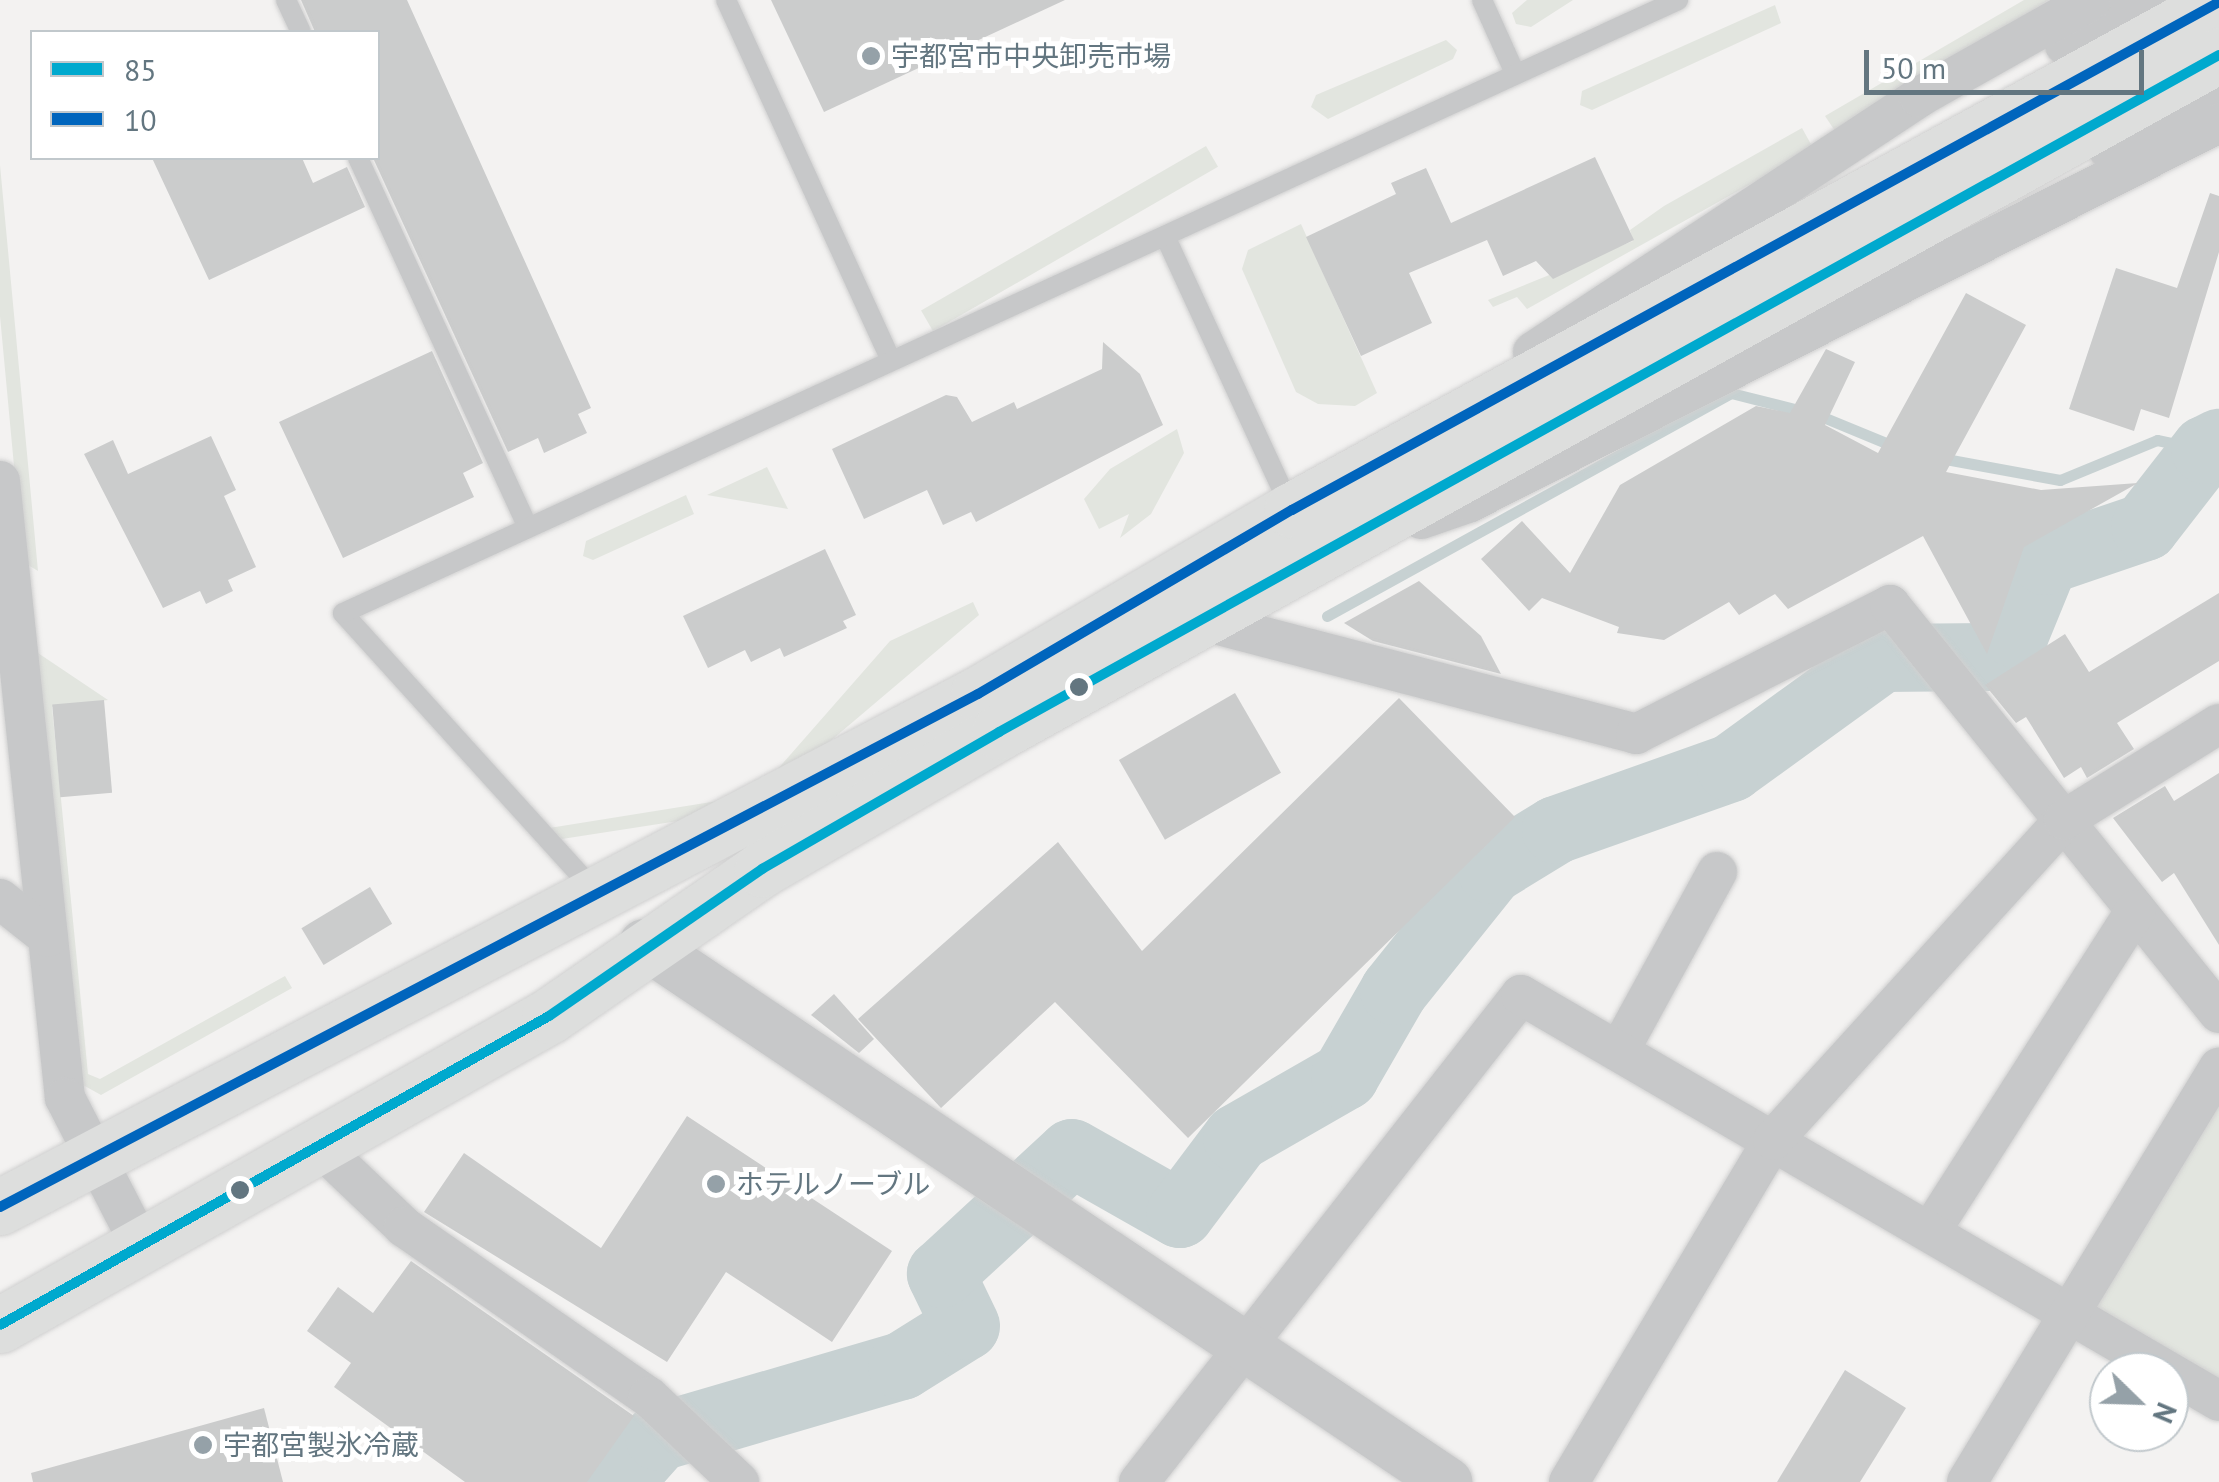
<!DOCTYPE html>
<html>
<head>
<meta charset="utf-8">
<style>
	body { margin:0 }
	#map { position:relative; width:2219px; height:1482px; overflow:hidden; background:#f3f2f1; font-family:"PT Sans","Noto Sans JP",sans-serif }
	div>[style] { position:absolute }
	.green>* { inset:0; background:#e2e5df; transform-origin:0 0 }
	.stream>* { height:11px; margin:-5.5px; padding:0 5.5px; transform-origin:5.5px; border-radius:5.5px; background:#c7d1d2 }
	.river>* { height:68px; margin:-34px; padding:0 34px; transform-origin:34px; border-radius:34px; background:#c7d1d2 }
	.building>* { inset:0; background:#cbcccc; transform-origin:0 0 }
	.roads { filter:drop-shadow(0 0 2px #d0d0d0) drop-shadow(0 0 2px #d0d0d0) }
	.service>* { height:20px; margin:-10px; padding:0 10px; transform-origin:10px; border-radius:10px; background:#c7c8c9 }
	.minor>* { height:40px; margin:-20px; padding:0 20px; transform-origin:20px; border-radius:20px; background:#c7c8c9 }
	.tertiary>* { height:50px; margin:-25px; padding:0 25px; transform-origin:25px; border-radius:25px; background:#c7c8c9 }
	.primary>* { height:55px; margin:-27.5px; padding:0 27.5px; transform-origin:27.5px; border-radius:27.5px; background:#dddedd }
	.bus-1>* { height:10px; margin:-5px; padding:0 5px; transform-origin:5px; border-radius:5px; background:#00a9ce }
	.bus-2>* { height:10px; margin:-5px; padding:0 5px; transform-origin:5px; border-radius:5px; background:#0065bd }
	.dots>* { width:28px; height:28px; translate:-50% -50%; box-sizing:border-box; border:5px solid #fff; border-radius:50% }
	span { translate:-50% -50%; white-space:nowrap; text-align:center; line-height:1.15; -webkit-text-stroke:10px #fff; paint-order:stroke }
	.poi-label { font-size:28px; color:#637680 }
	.left { translate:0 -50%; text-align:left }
	.legend { position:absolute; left:30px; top:30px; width:350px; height:130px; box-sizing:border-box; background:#fff; border:2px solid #c1c8cc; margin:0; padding:12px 18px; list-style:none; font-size:30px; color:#637680 }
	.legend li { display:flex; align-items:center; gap:20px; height:50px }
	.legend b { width:50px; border:2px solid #c1c8cc }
	.north { position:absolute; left:2089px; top:1352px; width:100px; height:100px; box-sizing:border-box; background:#fff; border:2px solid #c1c8cc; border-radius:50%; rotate:113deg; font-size:28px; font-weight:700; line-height:40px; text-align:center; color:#637680 }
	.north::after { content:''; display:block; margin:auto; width:35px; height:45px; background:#95a1a8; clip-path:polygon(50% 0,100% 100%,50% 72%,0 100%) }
	.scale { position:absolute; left:1864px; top:50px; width:280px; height:45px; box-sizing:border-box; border:5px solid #637680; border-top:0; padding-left:12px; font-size:30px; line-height:35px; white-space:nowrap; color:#637680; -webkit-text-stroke:8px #fff; paint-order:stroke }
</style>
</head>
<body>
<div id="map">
	<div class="green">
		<i style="clip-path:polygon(1527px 0,1573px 0,1531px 27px,1516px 24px,1512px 13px)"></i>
		<i style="clip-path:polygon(2024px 0,2049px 0,1835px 131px,1825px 116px)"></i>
		<i style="clip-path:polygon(1775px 5px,1781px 23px,1592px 110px,1580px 105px,1582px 91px)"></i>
		<i style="clip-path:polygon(1446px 40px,1457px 50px,1453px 59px,1328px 119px,1311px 107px,1316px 95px)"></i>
		<i style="clip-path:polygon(1802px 128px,1812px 146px,1795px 159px,1527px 309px,1517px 297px,1493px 307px,1488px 300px,1633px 241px,1630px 230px,1664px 206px)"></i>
		<i style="left:1206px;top:146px;width:24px;height:329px;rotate:60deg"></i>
		<i style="clip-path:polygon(0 165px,38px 571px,23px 562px,0 316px)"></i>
		<i style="clip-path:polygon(1301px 224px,1377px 393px,1355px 406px,1318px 404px,1296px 392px,1242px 269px,1248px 250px)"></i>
		<i style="clip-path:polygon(1177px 429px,1184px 453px,1151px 514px,1120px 538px,1129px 514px,1099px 529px,1084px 499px,1110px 469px)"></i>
		<i style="clip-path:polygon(767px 467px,788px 509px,707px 495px)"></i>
		<i style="clip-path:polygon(686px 495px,694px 514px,593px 560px,583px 556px,586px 541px)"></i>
		<i style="clip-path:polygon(973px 602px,979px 615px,749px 810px,549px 841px,543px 829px,755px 795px,890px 641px)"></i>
		<i style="clip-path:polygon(32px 649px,108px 700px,52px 707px,88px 1074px,100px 1079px,285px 976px,292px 988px,101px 1095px,74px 1080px)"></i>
		<i style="clip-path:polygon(2219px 1089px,2219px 1392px,2095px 1317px,2090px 1297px)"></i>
	</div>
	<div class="stream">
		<i style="left:1940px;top:458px;width:122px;rotate:10.4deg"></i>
		<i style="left:2060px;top:480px;width:105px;rotate:-22.4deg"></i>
		<i style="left:2157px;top:440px;width:49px;rotate:11.8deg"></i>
		<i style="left:1327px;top:616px;width:461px;rotate:-28.9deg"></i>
		<i style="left:1731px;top:393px;width:90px;rotate:14.2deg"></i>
		<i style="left:1818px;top:415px;width:87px;rotate:22.4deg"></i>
	</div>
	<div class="river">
		<i style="left:619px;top:1482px;width:60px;rotate:-48.4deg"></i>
		<i style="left:659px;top:1437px;width:253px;rotate:-16.3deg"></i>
		<i style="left:902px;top:1366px;width:75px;rotate:-32deg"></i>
		<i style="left:966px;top:1326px;width:58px;rotate:-115.7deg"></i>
		<i style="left:941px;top:1274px;width:178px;rotate:-42.7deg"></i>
		<i style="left:1072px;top:1153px;width:124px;rotate:29.5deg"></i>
		<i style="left:1180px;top:1214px;width:95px;rotate:-53.1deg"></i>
		<i style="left:1237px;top:1138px;width:125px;rotate:-29.9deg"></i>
		<i style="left:1345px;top:1076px;width:98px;rotate:-60deg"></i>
		<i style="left:1394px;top:991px;width:155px;rotate:-51.3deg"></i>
		<i style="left:1491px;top:870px;width:76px;rotate:-31.6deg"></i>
		<i style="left:1556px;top:830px;width:186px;rotate:-19.5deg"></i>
		<i style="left:1731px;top:768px;width:188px;rotate:-35.9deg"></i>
		<i style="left:1883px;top:658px;width:105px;rotate:-0.5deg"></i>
		<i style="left:1988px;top:657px;width:35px;rotate:-40deg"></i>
		<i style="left:2015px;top:634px;width:79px;rotate:-67.7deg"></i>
		<i style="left:2045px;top:561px;width:106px;rotate:-18.8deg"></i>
		<i style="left:2145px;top:527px;width:98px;rotate:-52.1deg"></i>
		<i style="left:2205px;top:450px;width:16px;rotate:-27deg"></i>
	</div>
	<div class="building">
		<i style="clip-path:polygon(301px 0,407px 0,591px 408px,578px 414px,587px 433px,544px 453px,538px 438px,508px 452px,373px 158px,378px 32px,315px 32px)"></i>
		<i style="clip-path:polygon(771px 0,1065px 0,824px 112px)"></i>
		<i style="clip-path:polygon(1595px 157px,1634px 240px,1553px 279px,1536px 261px,1503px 276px,1487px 240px,1409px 273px,1432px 323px,1361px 356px,1306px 237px,1396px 194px,1391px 183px,1426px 168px,1451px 223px)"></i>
		<i style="clip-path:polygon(152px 158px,302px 158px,313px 183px,347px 167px,365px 207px,209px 280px)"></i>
		<i style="clip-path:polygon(2210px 193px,2219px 196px,2219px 252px,2169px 418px,2141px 409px,2134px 431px,2069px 409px,2116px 268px,2177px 288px)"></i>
		<i style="clip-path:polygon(1966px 293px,2026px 325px,1946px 472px,2041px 490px,2138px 483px,2024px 547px,1987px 654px,1923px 536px,1788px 609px,1775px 594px,1739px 615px,1729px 602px,1664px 640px,1617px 633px,1619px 627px,1542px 598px,1529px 611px,1481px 559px,1522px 521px,1570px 573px,1620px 485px,1756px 406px,1790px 413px,1826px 349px,1855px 362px,1825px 425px,1878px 453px)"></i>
		<i style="clip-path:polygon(1103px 342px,1140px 374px,1163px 425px,976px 522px,971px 512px,943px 525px,927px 490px,864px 519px,832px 449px,946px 395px,957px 397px,972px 422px,1014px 402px,1017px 409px,1102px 369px)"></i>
		<i style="clip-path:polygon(432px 351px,483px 463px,463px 473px,474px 497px,343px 558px,279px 422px)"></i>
		<i style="clip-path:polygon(211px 436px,236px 490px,224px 496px,256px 567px,228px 580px,233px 591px,206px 604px,200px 591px,163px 608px,84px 454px,113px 440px,128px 474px)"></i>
		<i style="clip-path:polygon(825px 549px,856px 615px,843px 621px,847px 628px,784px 657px,780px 648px,751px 662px,745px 650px,708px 668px,683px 616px)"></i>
		<i style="clip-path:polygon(1419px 581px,1481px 636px,1501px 674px,1373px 641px,1344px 623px)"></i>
		<i style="clip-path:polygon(2219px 593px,2219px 661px,2117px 723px,2134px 749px,2087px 778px,2081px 767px,2064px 778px,2026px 717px,2016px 723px,1985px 685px,2065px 634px,2089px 672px)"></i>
		<i style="left:1235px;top:693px;width:92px;height:134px;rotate:60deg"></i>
		<i style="clip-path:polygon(1399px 698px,1515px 817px,1188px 1138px,1055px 1002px,941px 1108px,858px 1019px,1058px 842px,1142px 951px)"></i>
		<i style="left:104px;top:700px;width:93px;height:52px;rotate:85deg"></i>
		<i style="clip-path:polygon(2219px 773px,2219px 945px,2174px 873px,2162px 882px,2113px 818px,2165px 786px,2174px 801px)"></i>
		<i style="left:370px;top:887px;width:43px;height:80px;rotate:59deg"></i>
		<i style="clip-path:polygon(834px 994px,874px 1039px,859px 1053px,811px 1015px)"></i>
		<i style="clip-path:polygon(687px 1116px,892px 1251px,832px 1342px,726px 1272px,667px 1362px,424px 1212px,464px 1153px,601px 1248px)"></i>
		<i style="clip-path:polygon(411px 1261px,634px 1416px,587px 1482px,465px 1482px,334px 1387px,351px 1363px,307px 1331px,338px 1287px,373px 1313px)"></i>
		<i style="clip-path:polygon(1845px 1370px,1906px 1408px,1860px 1482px,1777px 1482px)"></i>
		<i style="clip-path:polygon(264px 1408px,283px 1482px,33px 1482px,31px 1473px)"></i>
	</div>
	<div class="roads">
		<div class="service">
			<i style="left:286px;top:0;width:35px;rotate:65deg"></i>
			<i style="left:726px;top:0;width:394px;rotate:65.4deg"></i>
			<i style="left:1482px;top:0;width:80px;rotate:65.7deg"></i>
			<i style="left:358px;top:158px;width:405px;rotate:65.3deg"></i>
			<i style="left:1165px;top:236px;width:298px;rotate:65.2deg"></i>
			<i style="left:593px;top:889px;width:372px;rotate:-132.2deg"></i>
			<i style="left:343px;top:613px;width:1469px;rotate:-24.66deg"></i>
		</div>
		<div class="minor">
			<i style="left:2065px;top:45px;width:92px;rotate:-29.4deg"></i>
			<i style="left:2109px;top:150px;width:126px;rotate:-29deg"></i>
			<i style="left:1533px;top:352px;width:463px;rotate:-33.4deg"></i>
			<i style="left:1919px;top:97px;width:197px;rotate:-29.4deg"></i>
			<i style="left:0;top:481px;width:620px;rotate:83.99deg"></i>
			<i style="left:65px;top:1098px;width:164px;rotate:62.8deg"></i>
			<i style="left:1421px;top:519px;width:52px;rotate:-19.1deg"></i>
			<i style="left:1470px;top:502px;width:839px;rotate:-26.84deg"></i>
			<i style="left:1203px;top:621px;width:448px;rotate:14.6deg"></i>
			<i style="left:1636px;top:734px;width:285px;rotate:-26.9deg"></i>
			<i style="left:1890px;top:605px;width:524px;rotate:51.12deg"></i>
			<i style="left:0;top:899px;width:61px;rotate:38.4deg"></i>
			<i style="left:1619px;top:1051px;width:204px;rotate:-61.3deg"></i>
			<i style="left:318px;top:1145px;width:119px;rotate:43.6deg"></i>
			<i style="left:404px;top:1227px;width:298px;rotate:34.8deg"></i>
			<i style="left:649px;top:1397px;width:124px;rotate:43.4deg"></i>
			<i style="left:1930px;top:1232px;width:382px;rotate:-57.4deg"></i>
			<i style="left:1139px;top:1482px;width:619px;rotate:-51.89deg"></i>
			<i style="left:1521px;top:995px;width:807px;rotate:30.18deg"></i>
			<i style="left:1569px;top:1482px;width:398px;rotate:-59.2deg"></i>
			<i style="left:1773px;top:1140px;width:433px;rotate:-47.7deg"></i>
			<i style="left:2064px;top:820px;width:182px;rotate:-31.8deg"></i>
			<i style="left:1967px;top:1482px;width:485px;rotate:-58.7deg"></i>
		</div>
		<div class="tertiary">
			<i style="left:644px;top:944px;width:967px;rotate:33.82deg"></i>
		</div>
		<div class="primary">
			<i style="left:0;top:1207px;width:1104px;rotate:-27.68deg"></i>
			<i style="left:978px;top:694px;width:364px;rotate:-30.4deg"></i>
			<i style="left:1292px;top:510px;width:1057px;rotate:-28.72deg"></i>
			<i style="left:0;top:1325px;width:630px;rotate:-29.37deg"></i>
			<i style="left:549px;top:1016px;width:259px;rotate:-34.6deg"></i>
			<i style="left:762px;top:869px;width:274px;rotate:-30deg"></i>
			<i style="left:999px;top:732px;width:1395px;rotate:-29.03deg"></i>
		</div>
	</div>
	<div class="bus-1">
		<i style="left:0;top:1325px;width:630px;rotate:-29.37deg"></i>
		<i style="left:549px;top:1016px;width:259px;rotate:-34.6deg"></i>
		<i style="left:762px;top:869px;width:274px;rotate:-30deg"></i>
		<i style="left:999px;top:732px;width:1395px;rotate:-29.03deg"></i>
	</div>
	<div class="bus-2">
		<i style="left:0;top:1207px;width:1104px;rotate:-27.68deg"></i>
		<i style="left:978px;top:694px;width:364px;rotate:-30.4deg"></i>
		<i style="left:1292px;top:510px;width:1057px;rotate:-28.72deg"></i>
	</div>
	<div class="dots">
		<i style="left:871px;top:56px;background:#95a1a8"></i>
		<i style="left:1079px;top:687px;background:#637680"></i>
		<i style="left:716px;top:1184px;background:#95a1a8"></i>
		<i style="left:240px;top:1190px;background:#637680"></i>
		<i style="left:203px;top:1445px;background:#95a1a8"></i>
	</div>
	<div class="poi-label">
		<span class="left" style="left:891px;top:56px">宇都宮市中央卸売市場</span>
		<span class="left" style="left:736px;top:1184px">ホテルノーブル</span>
		<span class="left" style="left:223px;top:1445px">宇都宮製氷冷蔵</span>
	</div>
	<ul class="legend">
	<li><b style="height:12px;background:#00a9ce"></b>85</li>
	<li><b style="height:12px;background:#0065bd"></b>10</li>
	</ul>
	<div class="north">N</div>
	<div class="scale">50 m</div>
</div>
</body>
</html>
